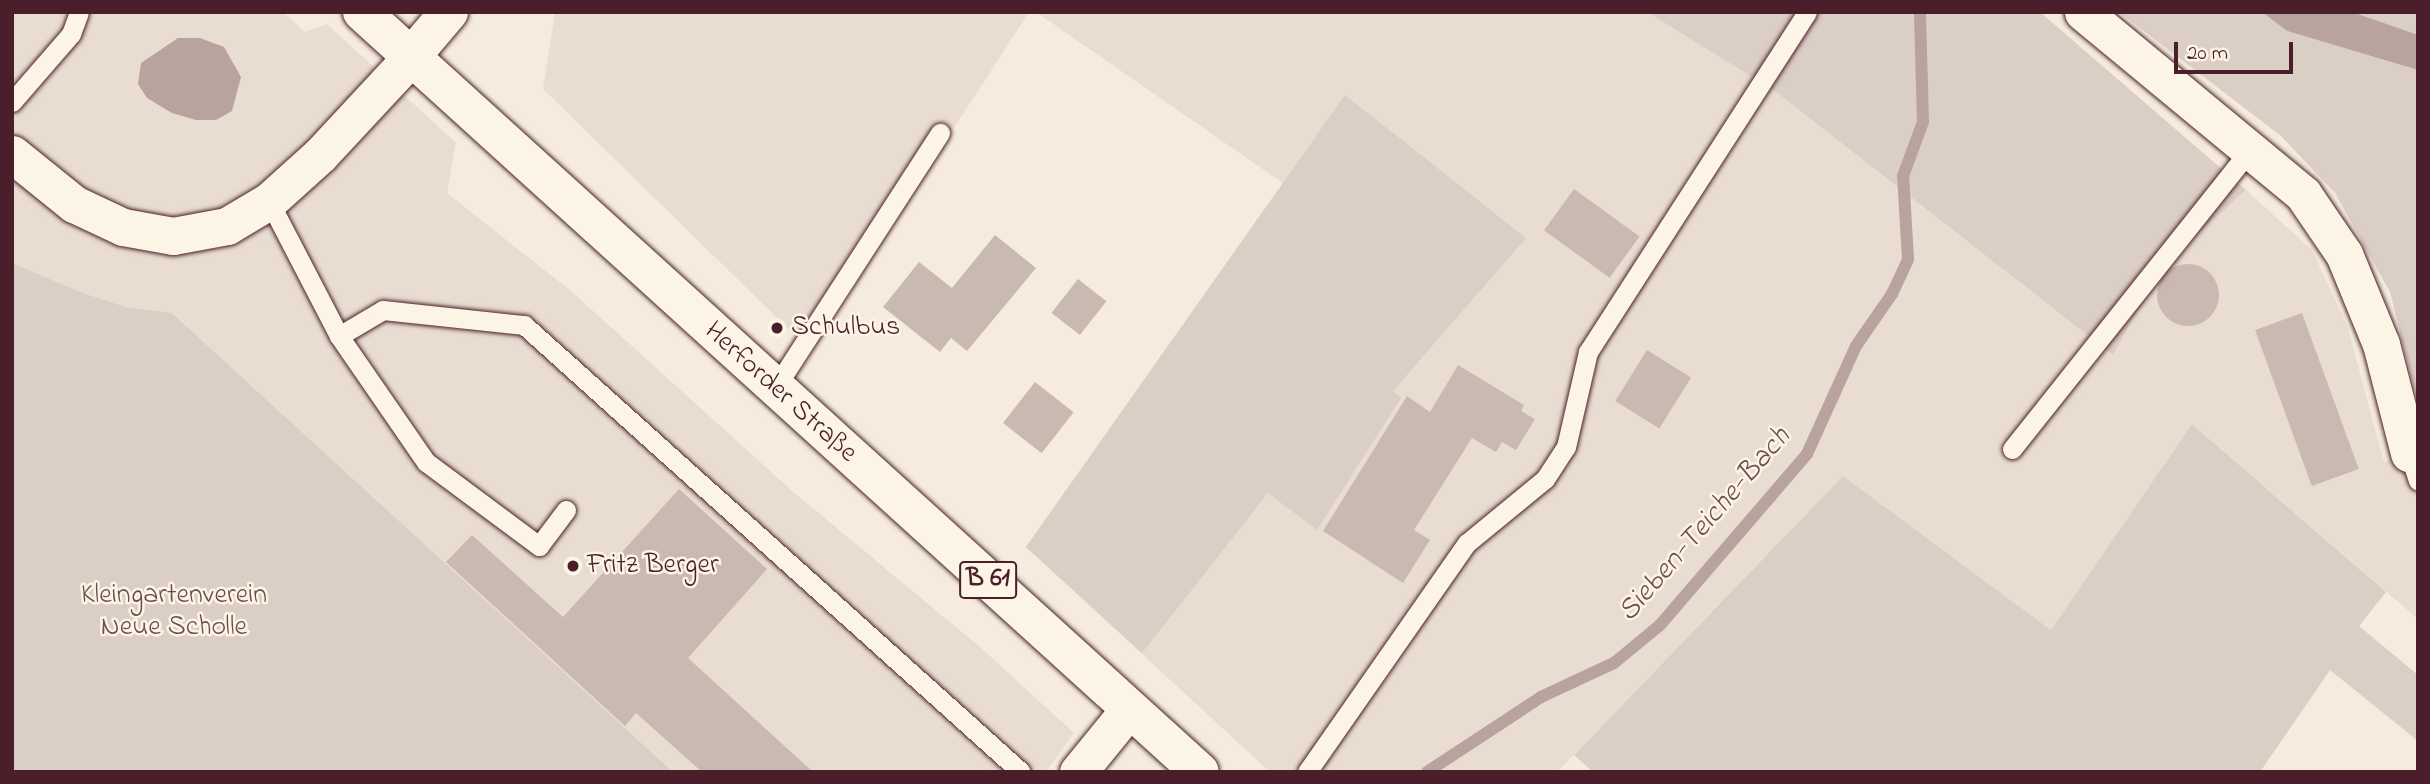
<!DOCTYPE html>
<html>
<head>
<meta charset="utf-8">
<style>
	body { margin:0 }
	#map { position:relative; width:2430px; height:784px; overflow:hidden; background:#f5ecde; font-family:"Indie Flower",sans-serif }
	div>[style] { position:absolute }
	.built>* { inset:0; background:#e8ddd0 }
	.green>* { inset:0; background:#dbcec4 }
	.water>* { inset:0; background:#b8a39e }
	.stream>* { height:12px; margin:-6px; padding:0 6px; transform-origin:6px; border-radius:6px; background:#b8a39e }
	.building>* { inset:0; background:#cab9b1; transform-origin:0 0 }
	.round { border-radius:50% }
	.roads { filter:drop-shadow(0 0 2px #4a1f2b) drop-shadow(0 0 2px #4a1f2b) }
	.service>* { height:19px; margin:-9.5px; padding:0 9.5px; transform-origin:9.5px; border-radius:9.5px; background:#fcf5e5 }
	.minor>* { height:37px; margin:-18.5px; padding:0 18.5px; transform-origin:18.5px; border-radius:18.5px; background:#fcf5e5 }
	.secondary>* { height:38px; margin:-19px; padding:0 19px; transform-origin:19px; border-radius:19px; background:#fcf5e5 }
	.primary>* { height:38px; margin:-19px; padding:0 19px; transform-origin:19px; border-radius:19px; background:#fcf5e5 }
	.dots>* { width:19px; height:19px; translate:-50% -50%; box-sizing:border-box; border:4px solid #fcf5e5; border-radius:50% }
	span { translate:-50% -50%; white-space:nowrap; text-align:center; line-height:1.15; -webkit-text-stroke:5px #fcf5e5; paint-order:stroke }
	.shield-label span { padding:2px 5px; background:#fcf5e5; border:2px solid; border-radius:5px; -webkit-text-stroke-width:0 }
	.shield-label { font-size:26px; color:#4a1f2b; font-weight:700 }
	.poi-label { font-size:28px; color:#4a1f2b }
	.left { translate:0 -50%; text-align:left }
	.street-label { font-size:28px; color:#4a1f2b }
	.park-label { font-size:28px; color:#6e4b51 }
	.water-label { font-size:30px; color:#704d53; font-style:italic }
	.frame { position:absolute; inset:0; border:14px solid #4a1f2b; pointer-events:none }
	.scale { position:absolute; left:2174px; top:42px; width:119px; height:32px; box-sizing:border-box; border:4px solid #4a1f2b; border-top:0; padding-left:9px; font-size:21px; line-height:24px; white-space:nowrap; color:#4a1f2b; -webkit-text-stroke:5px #fcf5e5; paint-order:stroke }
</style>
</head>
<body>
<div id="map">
	<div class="built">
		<i style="clip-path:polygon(12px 12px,283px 12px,305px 32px,327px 24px,456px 143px,447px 193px,571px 291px,791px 490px,981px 648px,1074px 733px,1046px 772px,673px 772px,172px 313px,126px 307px,83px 293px,12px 263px)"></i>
		<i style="clip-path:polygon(555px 12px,1029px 12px,810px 350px,543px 89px)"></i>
		<i style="clip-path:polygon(1036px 12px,1647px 12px,1776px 92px,2113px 355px,2161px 268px,2246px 190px,2312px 250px,2348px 328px,2384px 462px,2418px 451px,2418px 619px,2192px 424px,2051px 630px,1843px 476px,1557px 772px,1270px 772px,1026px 547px,1283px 183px)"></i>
	</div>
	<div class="green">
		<i style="clip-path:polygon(1647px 12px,2040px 12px,2246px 190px,2161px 268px,2113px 355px,1776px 92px)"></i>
		<i style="clip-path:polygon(2119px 12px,2262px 12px,2287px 31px,2418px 70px,2418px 403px,2390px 292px,2335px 193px,2281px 136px)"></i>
		<i style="clip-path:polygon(2352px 12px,2418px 12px,2418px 35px,2404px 33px)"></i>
		<i style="clip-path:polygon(1345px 95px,1526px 238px,1393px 391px,1401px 398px,1317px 530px,1268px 493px,1142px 653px,1026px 547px)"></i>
		<i style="clip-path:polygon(12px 263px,83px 293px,126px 307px,172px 313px,673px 772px,12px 772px)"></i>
		<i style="clip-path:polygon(2192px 424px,2386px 592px,2359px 626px,2418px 675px,2418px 741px,2330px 670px,2260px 772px,1593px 772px,1574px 755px,1843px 476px,2051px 630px)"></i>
	</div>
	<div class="water">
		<i style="clip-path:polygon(2262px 12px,2352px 12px,2418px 35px,2418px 70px,2287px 31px)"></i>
		<i style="clip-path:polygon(178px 38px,200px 38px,224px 47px,241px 77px,232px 111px,216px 120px,196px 120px,172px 113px,147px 98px,138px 84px,141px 63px)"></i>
	</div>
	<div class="stream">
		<i style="left:1427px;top:772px;width:136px;rotate:-33.3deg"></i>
		<i style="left:1541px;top:697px;width:81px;rotate:-25deg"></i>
		<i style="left:1614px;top:663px;width:60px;rotate:-39.6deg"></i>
		<i style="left:1660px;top:625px;width:225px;rotate:-49.3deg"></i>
		<i style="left:1807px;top:454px;width:119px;rotate:-65.6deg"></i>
		<i style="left:1856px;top:346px;width:63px;rotate:-55.3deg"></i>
		<i style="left:1892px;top:294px;width:38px;rotate:-65deg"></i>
		<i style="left:1908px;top:259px;width:83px;rotate:-93.4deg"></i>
		<i style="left:1903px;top:176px;width:58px;rotate:-69.7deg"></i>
		<i style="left:1923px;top:122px;width:110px;rotate:-91.6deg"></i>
	</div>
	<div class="building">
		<i style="left:1574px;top:189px;width:81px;height:51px;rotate:36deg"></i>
		<i style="clip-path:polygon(995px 235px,1036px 268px,967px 351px,951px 338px,940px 352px,883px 307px,919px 262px,952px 288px)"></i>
		<i class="round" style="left:2157px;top:264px;width:62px;height:62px"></i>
		<i style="left:1078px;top:279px;width:36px;height:43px;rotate:38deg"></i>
		<i style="left:2302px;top:313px;width:166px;height:50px;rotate:70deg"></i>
		<i style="left:1647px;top:350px;width:52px;height:60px;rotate:32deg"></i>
		<i style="clip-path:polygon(1458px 365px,1524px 405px,1521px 411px,1535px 419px,1516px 450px,1502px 442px,1496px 452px,1472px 438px,1414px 530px,1430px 540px,1403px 583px,1323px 531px,1407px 396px,1430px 412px)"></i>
		<i style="left:1035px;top:382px;width:49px;height:52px;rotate:38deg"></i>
		<i style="clip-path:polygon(679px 489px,767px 569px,688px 658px,813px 772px,702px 772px,636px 713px,625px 726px,446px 562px,472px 535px,563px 617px)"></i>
	</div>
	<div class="roads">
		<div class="service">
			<i style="left:12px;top:102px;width:90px;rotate:-49.1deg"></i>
			<i style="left:71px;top:34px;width:23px;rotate:-70deg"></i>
			<i style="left:269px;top:201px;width:152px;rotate:62.6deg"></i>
			<i style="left:339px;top:336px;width:51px;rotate:-30.6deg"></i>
			<i style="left:383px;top:310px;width:142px;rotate:6.1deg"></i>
			<i style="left:524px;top:325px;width:668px;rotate:41.97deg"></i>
			<i style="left:339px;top:336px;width:153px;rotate:55.4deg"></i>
			<i style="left:426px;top:462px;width:141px;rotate:36.6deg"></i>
			<i style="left:539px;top:546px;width:45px;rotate:-53.1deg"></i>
			<i style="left:775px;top:388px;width:304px;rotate:-57.1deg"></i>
			<i style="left:2012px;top:449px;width:384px;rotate:-51.5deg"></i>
			<i style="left:2409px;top:453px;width:29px;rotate:72deg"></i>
			<i style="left:1307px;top:772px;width:279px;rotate:-55.1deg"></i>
			<i style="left:1467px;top:543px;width:101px;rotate:-39.4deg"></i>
			<i style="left:1545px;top:479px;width:38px;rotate:-57deg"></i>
			<i style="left:1566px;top:447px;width:98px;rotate:-77deg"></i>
			<i style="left:1588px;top:352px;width:404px;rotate:-57.2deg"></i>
		</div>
		<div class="minor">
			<i style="left:2083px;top:12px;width:286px;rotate:39.6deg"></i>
			<i style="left:2303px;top:194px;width:73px;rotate:55.7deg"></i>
			<i style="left:2344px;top:254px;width:97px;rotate:67.7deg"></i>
			<i style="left:2381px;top:344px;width:113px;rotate:75.6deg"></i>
			<i style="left:12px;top:154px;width:80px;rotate:38.9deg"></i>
			<i style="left:74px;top:204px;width:54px;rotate:25.1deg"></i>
			<i style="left:123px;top:227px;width:51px;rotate:10.2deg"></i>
			<i style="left:173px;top:236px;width:55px;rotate:-10.5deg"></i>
			<i style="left:227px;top:226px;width:49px;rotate:-30.8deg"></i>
			<i style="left:269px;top:201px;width:69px;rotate:-42deg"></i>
			<i style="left:320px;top:155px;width:134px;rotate:-47.1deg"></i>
			<i style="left:1078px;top:772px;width:82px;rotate:-50.9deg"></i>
		</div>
		<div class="secondary">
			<i style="left:411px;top:57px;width:59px;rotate:-49.8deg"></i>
		</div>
		<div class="primary">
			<i style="left:362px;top:12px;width:1131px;rotate:42.21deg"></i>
		</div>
	</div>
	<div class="dots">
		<i style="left:777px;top:328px;background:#4a1f2b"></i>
		<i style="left:573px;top:566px;background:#4a1f2b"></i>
	</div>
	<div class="shield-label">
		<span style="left:988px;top:580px">B 61</span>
	</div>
	<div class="poi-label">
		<span class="left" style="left:791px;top:328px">Schulbus</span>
		<span class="left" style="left:587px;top:566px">Fritz Berger</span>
	</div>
	<div class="street-label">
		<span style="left:780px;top:393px;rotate:42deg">Herforder Straße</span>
	</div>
	<div class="park-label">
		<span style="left:174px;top:612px">Kleingartenverein<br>Neue Scholle</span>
	</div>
	<div class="water-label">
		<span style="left:1705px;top:525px;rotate:-49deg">Sieben-Teiche-Bach</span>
	</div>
	<div class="frame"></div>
	<div class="scale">20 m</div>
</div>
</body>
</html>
